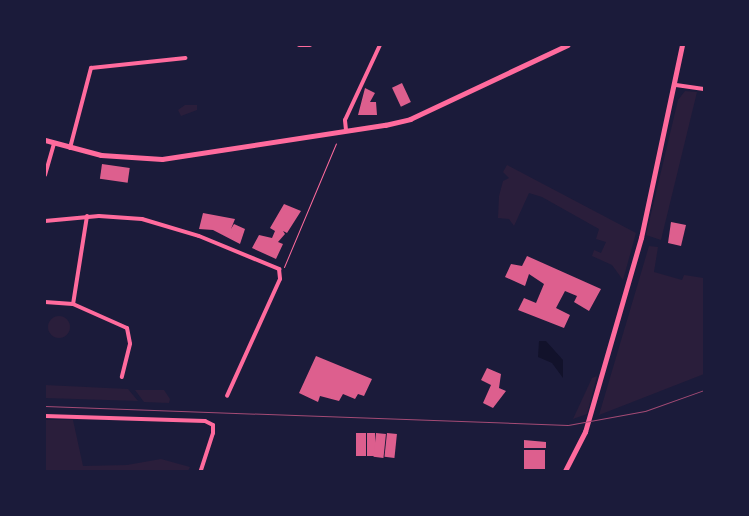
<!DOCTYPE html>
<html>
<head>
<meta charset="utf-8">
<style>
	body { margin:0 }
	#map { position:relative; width:749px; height:516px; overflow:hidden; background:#1b1b3a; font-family:Manrope,sans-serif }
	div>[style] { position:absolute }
	.green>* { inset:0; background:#2a1e3b }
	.round { border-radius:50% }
	.water>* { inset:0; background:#12122b }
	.building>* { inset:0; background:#dd5f8e; transform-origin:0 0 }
	.path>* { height:1px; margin:-0.5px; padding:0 0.5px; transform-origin:0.5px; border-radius:0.5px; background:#ff6b9d }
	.minor>* { height:4px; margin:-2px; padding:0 2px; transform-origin:2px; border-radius:2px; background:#ff6b9d }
	.tertiary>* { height:4.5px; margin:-2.25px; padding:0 2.25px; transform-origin:2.25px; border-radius:2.25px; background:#ff6b9d }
	.secondary>* { height:5px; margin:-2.5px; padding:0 2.5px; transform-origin:2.5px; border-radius:2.5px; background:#ff6b9d }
	.tram>* { height:1px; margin:-0.5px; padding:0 0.5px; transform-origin:0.5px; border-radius:0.5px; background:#a44b75 }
	span { translate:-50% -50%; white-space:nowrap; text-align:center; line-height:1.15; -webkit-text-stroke:4px #1b1b3a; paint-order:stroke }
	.frame { position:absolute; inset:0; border:46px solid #1b1b3a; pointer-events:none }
</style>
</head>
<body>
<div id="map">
	<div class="green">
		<i style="clip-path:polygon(685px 91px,697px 92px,661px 240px,646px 235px,678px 100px)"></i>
		<i style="clip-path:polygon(185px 105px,197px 105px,197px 110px,181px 116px,178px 110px)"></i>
		<i style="clip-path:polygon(507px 165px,636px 233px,623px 280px,612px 265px,592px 256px,594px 250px,601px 253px,606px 242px,596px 239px,599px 229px,542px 197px,529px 193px,514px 226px,509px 219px,498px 218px,499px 196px,503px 181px,509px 178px,503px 172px)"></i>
		<i style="clip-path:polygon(649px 246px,658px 247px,654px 272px,682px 280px,684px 275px,704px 278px,704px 374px,599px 415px)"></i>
		<i class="round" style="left:48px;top:316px;width:22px;height:22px"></i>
		<i style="clip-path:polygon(597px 376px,587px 414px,573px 419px,592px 378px)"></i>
		<i style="clip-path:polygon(45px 385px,128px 389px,138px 401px,45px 398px)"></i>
		<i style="clip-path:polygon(135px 390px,164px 390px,170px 399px,169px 403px,144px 402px)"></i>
		<i style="clip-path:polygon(45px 420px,73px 420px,83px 466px,127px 465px,161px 459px,190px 467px,188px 471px,45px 471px)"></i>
	</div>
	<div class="water">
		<i style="clip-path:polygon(539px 341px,546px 341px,563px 360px,563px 378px,552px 363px,538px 357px)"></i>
	</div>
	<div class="building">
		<i style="left:402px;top:83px;width:21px;height:11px;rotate:65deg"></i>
		<i style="clip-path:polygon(365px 88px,375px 93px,370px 102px,376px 102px,377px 115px,358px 115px)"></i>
		<i style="left:102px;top:164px;width:28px;height:15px;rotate:8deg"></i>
		<i style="clip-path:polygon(284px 204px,301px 211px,287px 233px,283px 231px,285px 234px,278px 242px,283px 244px,276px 259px,252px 248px,259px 235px,272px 238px,275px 231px,270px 228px)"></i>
		<i style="clip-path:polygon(203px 213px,235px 219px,231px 229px,234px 224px,245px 229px,240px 244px,213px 230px,199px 229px)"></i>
		<i style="clip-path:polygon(671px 222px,686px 225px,681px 246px,668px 243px)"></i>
		<i style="clip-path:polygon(527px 256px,601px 289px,589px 311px,574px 302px,577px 296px,565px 291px,556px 308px,570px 315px,564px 328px,518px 310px,524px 298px,536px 303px,544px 284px,529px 274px,525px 286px,505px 277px,511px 264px,522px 266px)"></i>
		<i style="clip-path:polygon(316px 356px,372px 379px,364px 396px,358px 394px,355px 399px,343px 394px,339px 401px,320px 396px,318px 402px,299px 393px)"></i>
		<i style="clip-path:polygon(487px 368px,501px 374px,499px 388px,506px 391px,493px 408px,483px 403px,491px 385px,481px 380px)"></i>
		<i style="left:356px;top:433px;width:10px;height:23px"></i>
		<i style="left:367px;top:433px;width:8px;height:23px"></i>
		<i style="left:376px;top:433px;width:10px;height:24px;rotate:6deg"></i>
		<i style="left:387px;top:433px;width:10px;height:24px;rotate:6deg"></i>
		<i style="clip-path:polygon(524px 440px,546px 442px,546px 448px,524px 448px)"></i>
		<i style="left:524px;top:450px;width:21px;height:19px"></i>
	</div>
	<div class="path">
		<i style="left:284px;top:267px;width:134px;rotate:-67.2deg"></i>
	</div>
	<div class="minor">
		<i style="left:299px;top:45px;width:11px"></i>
		<i style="left:676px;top:85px;width:28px;rotate:8deg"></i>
		<i style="left:346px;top:130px;width:10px;rotate:-96deg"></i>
		<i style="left:345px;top:120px;width:83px;rotate:-65deg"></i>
		<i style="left:70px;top:148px;width:83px;rotate:-75.3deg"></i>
		<i style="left:91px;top:68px;width:95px;rotate:-6.1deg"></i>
		<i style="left:45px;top:175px;width:33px;rotate:-74deg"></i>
		<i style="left:87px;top:216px;width:89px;rotate:99deg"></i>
		<i style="left:73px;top:304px;width:59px;rotate:24deg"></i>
		<i style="left:127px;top:328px;width:16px;rotate:79deg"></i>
		<i style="left:130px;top:344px;width:34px;rotate:104deg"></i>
		<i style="left:45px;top:221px;width:54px;rotate:-5.3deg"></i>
		<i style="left:99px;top:216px;width:43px;rotate:4deg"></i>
		<i style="left:142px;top:219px;width:59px;rotate:16.6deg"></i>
		<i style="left:199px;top:236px;width:87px;rotate:22.4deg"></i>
		<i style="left:279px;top:269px;width:10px;rotate:84deg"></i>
		<i style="left:280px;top:279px;width:128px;rotate:114.4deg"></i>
		<i style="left:45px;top:302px;width:28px;rotate:4deg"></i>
		<i style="left:45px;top:416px;width:160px;rotate:1.8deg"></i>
		<i style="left:205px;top:421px;width:9px;rotate:27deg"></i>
		<i style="left:213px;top:425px;width:8px;rotate:90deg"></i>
		<i style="left:213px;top:433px;width:40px;rotate:108deg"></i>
	</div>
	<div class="tertiary">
		<i style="left:565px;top:471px;width:44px;rotate:-62.9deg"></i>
		<i style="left:585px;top:432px;width:202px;rotate:-73.9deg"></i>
		<i style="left:641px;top:238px;width:197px;rotate:-78deg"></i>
	</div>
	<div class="secondary">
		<i style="left:45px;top:140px;width:58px;rotate:15deg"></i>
		<i style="left:101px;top:155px;width:61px;rotate:3.8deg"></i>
		<i style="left:162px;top:159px;width:226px;rotate:-8.7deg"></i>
		<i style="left:385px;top:125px;width:26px;rotate:-13deg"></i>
		<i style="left:410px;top:119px;width:174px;rotate:-25.2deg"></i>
	</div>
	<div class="tram">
		<i style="left:45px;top:406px;width:523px;rotate:2.08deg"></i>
		<i style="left:568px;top:425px;width:78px;rotate:-10.3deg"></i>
		<i style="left:645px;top:411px;width:63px;rotate:-19.6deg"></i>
	</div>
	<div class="frame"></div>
</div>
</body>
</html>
